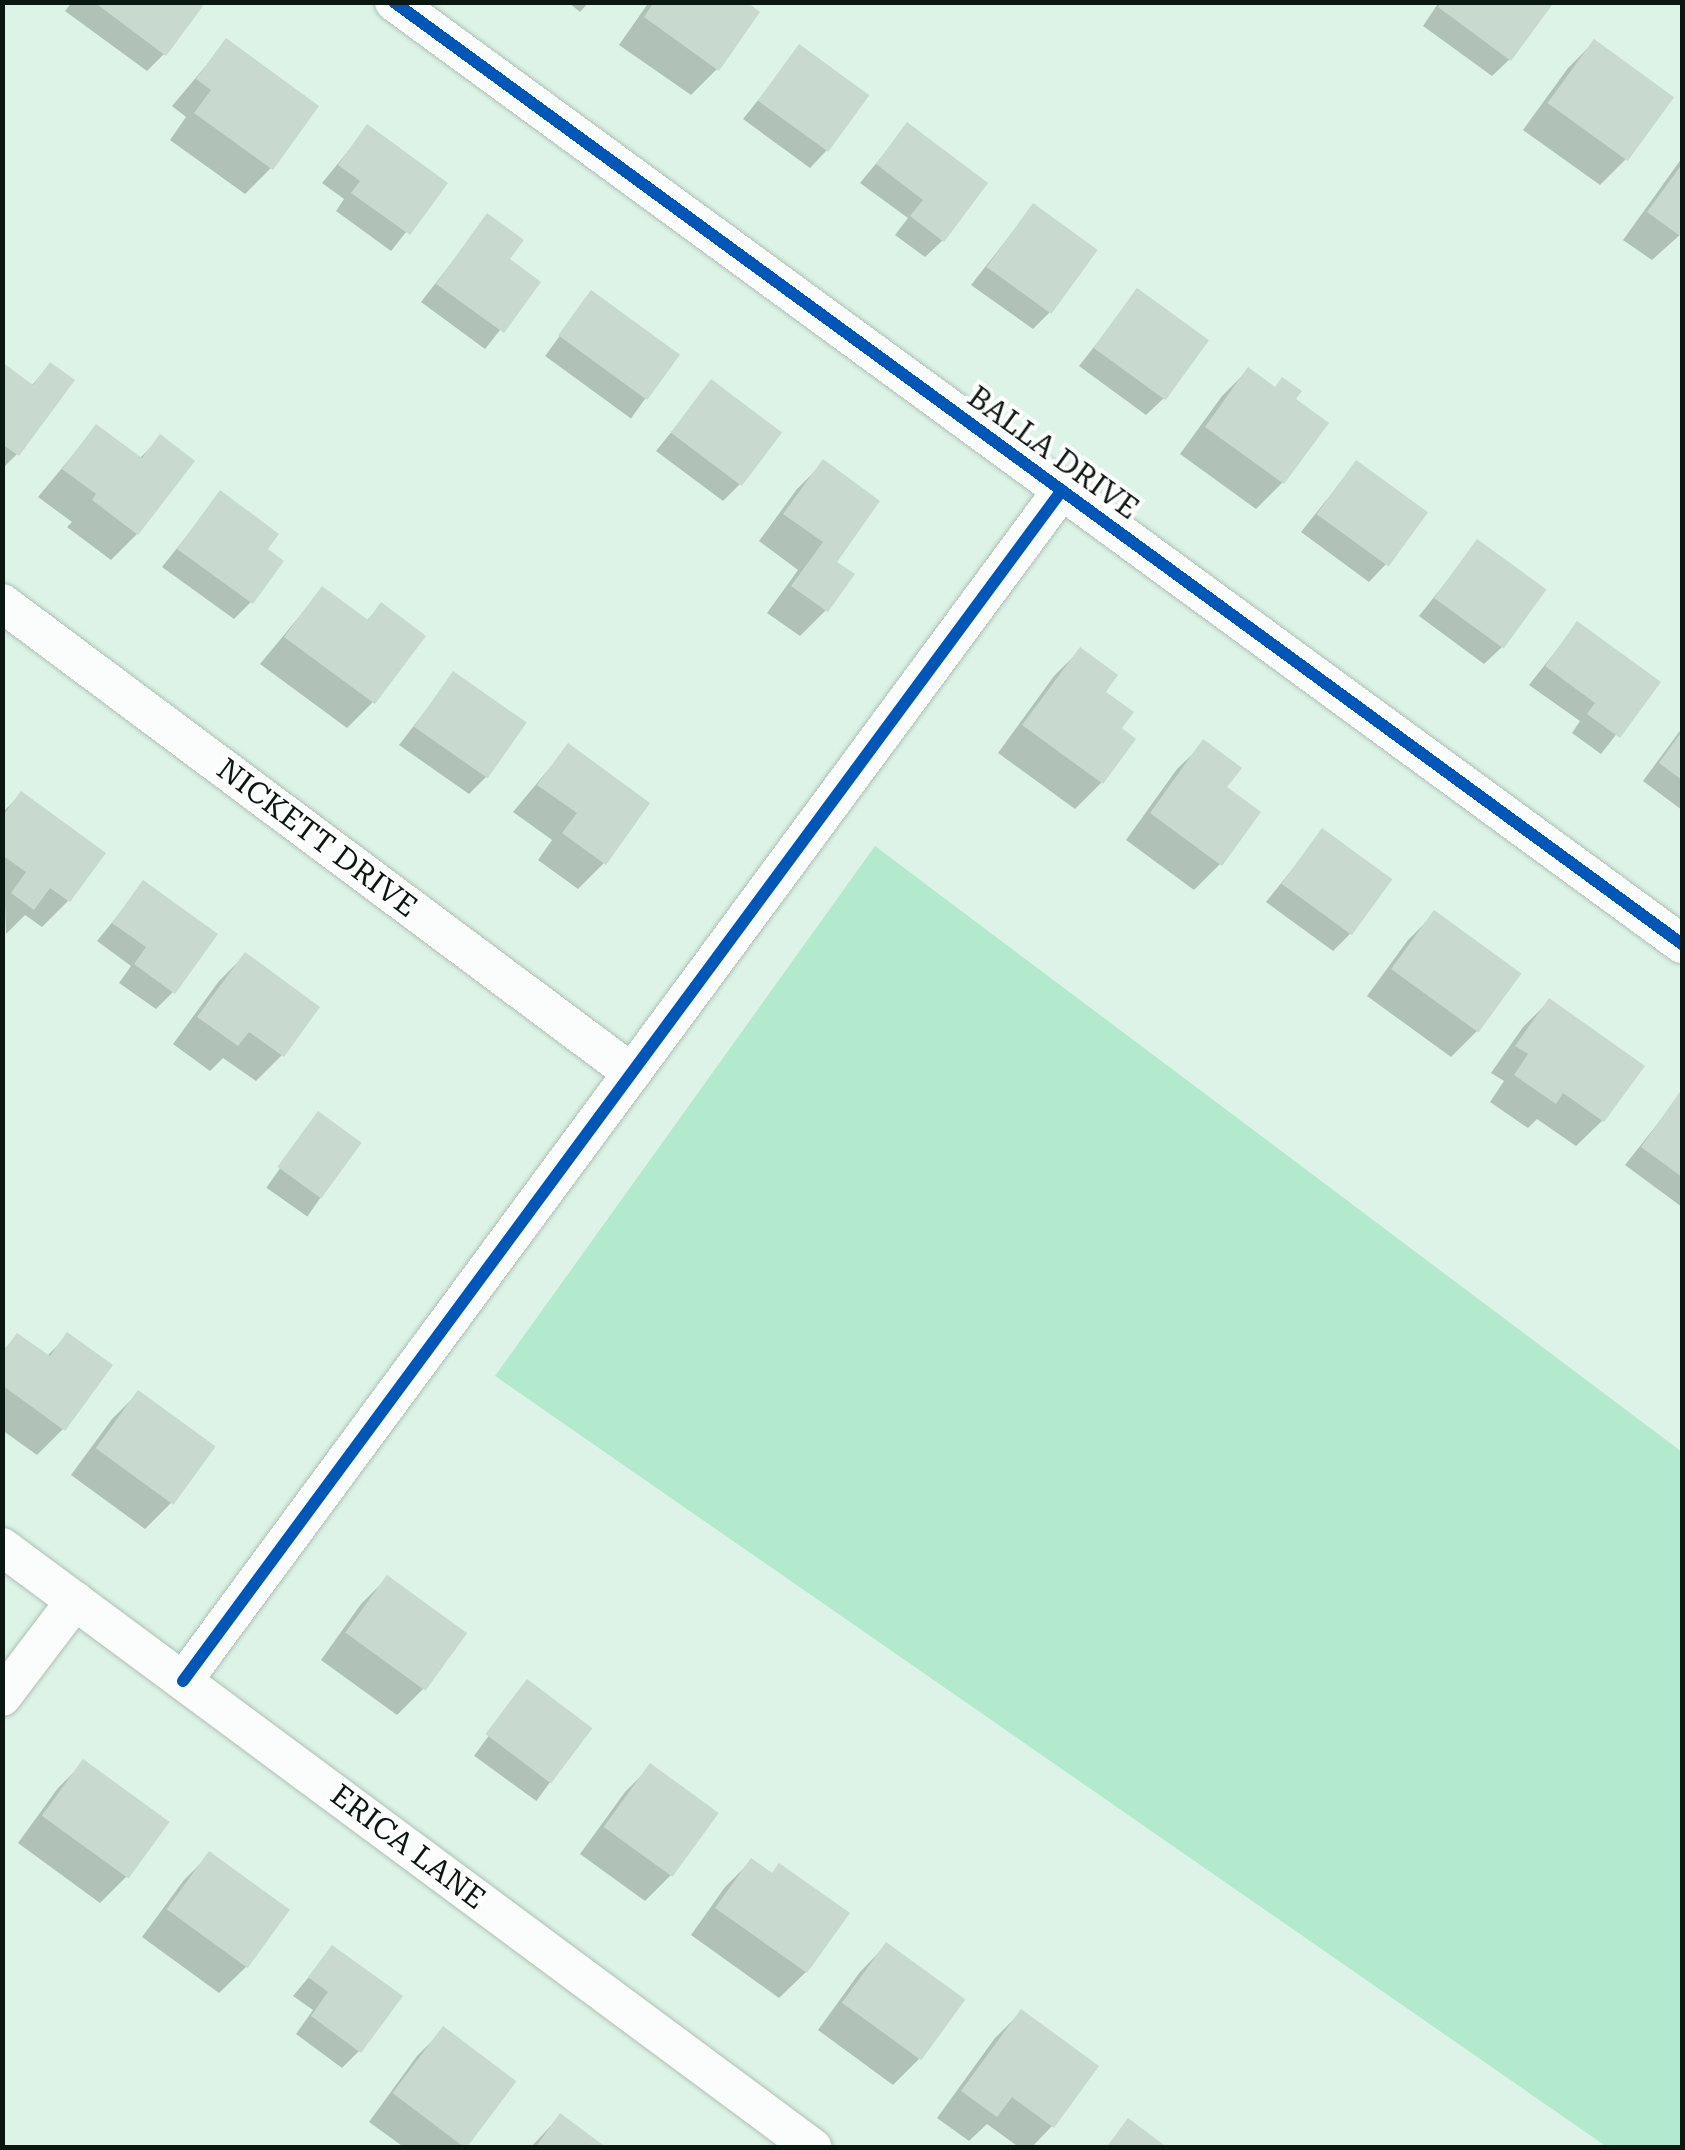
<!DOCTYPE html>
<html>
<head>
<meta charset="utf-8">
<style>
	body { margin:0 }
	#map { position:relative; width:1685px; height:2150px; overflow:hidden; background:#ddf3e7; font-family:"Roboto Serif",serif }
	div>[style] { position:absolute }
	.green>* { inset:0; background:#b3eacd }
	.shadow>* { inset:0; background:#0003; transform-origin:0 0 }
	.building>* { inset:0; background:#c8d9d0; transform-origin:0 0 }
	.roads { filter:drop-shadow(0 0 2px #afc0b7) drop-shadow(0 0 2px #afc0b7) }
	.street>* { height:38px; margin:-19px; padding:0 19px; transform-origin:19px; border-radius:19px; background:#fafdfb }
	.cycleway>* { height:12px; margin:-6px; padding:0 6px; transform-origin:6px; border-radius:6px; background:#0057b8 }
	span { translate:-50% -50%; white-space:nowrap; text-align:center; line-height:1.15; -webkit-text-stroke:8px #fff; paint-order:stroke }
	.street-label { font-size:30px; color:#0a1811 }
	.frame { position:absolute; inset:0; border:5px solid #0a1811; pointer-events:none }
</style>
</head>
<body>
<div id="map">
	<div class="green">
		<i style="clip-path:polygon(875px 846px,1682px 1452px,1682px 2147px,1607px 2147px,495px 1376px)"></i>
	</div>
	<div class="shadow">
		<i style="clip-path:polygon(72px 2px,194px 2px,164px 54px,147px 71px,65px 11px)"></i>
		<i style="clip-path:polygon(568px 2px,589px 2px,580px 12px)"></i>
		<i style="clip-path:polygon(649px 2px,743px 2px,717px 69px,691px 95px,619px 45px)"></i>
		<i style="clip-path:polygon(1439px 2px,1544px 2px,1510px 59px,1492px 76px,1423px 26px)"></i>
		<i style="clip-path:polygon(226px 42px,271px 168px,245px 194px,170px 140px,186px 117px,172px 106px)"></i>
		<i style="clip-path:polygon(1594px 42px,1626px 159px,1600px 185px,1523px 130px,1568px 68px)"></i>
		<i style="clip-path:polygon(800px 48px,827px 150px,810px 168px,743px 119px)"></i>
		<i style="clip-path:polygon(907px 126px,943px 240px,925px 257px,895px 235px,908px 218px,860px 183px)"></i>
		<i style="clip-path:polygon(367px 128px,444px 184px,391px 251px,336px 211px,344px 199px,322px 183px)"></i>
		<i style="clip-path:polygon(1682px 158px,1682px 233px,1652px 260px,1623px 240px)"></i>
		<i style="clip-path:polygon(1033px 206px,1050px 312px,1033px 329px,971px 285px)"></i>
		<i style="clip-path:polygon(487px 217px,506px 259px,538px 282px,485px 349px,421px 302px)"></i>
		<i style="clip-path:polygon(1138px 291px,1164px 398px,1146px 415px,1079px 366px)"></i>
		<i style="left:591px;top:293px;width:106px;height:78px;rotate:36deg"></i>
		<i style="clip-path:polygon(2px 365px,31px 386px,50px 365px,17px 454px,2px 469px)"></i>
		<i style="clip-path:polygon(1248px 370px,1325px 423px,1282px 483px,1256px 509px,1180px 454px,1222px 396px)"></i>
		<i style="clip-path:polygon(711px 383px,740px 484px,723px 501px,656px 451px)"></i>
		<i style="clip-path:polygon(96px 427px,139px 459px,160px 438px,137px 534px,111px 560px,67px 527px,72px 522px,38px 497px)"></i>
		<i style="clip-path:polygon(823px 463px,833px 563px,826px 610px,800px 636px,767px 613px,798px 570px,759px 541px,797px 489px)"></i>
		<i style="clip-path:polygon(1356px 463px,1386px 564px,1369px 582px,1301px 532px)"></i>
		<i style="clip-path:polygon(220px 494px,265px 550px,251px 602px,234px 619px,162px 567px)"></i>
		<i style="clip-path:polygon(1477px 543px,1502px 647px,1484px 664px,1419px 616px)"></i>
		<i style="clip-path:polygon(322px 589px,366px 621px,381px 606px,373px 702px,347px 728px,260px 664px)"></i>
		<i style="clip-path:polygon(1577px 624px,1657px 682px,1601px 754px,1572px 733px,1580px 721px,1529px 685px)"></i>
		<i style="clip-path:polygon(1080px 650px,1102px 692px,1101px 783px,1075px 809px,998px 753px,1054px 676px)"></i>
		<i style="clip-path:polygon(454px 674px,486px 777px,469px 794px,399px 745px)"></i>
		<i style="clip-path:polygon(1682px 728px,1682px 810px,1643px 781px)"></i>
		<i style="clip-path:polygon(1204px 743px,1224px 788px,1220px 864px,1194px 890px,1126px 840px,1177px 769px)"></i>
		<i style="clip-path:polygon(568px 746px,604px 863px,578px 889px,538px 860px,552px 840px,513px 812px)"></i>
		<i style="clip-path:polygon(21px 794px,68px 901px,42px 927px,25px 915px,6px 934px,2px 813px)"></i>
		<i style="clip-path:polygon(1323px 831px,1350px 934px,1333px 951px,1266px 902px)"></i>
		<i style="clip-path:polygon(144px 883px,173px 992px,156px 1009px,119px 983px,131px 966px,97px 941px)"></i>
		<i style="clip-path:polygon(1434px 914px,1518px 974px,1477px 1031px,1451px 1057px,1367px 996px,1408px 940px)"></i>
		<i style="clip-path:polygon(245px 955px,282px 1055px,256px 1081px,223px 1058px,210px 1071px,173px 1044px,219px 981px)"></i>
		<i style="clip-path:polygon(1549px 1001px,1603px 1120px,1576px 1146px,1537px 1119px,1528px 1128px,1490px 1102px,1504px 1081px,1491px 1073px,1523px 1027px)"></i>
		<i style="clip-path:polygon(1681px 1094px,1682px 1095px,1682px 1207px,1625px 1165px)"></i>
		<i style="left:318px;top:1114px;width:50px;height:90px;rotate:35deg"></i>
		<i style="clip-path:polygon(68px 1335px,63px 1429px,37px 1455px,2px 1430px,2px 1351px,18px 1336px,46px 1357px)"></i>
		<i style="clip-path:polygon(138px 1393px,171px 1503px,145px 1529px,71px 1475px,112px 1419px)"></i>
		<i style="clip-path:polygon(387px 1578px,463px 1634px,423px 1689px,397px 1715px,321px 1660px,361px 1604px)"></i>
		<i style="left:527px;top:1683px;width:77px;height:90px;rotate:36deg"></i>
		<i style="clip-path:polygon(84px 1762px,126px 1877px,100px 1903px,18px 1843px,58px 1788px)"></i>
		<i style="clip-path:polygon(651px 1766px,671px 1875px,645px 1901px,580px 1854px,625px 1792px)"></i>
		<i style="clip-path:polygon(210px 1854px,246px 1967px,219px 1993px,142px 1937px,184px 1880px)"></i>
		<i style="clip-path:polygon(751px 1861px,806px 1972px,779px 1998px,691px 1935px,725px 1887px)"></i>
		<i style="clip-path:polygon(886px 1945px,919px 2059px,893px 2085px,818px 2030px,860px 1972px)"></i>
		<i style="clip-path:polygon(333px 1948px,359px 2051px,342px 2068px,296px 2034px,313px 2010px,293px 1996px)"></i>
		<i style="clip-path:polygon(1021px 2012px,1052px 2126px,1031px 2148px,1020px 2148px,987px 2124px,969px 2141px,937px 2118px,995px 2038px)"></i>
		<i style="clip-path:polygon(443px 2030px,514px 2081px,465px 2148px,405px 2148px,369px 2122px,417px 2056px)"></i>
		<i style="clip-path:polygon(560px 2116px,603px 2148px,530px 2148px)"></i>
	</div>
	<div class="building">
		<i style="clip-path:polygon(94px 2px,198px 2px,203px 6px,166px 56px)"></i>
		<i style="clip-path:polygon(654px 2px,747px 2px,760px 12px,719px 71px,644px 17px)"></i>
		<i style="clip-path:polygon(1441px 2px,1549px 2px,1552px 5px,1511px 61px,1438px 7px)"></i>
		<i style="clip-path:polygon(226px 38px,319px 106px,273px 170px,194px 113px,211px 90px,196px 79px)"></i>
		<i style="left:1594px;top:39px;width:99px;height:79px;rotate:36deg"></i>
		<i style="left:799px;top:44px;width:87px;height:70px;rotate:36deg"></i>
		<i style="clip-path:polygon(907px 122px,988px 183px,944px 242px,910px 216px,923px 200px,876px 164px)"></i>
		<i style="clip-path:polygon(367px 124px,448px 183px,410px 235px,351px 193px,360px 181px,338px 165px)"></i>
		<i style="clip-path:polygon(1682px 164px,1682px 232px,1680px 236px,1647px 212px)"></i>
		<i style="left:1033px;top:203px;width:80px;height:79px;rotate:36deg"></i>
		<i style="clip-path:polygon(487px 213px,524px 240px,510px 259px,541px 282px,504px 333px,436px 284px)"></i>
		<i style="left:1137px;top:288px;width:89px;height:74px;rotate:36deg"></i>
		<i style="left:591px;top:290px;width:110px;height:56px;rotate:36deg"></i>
		<i style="clip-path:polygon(2px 362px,33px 385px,50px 362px,75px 380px,19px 456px,2px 444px)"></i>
		<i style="clip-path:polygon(1248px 367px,1275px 387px,1282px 377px,1302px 391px,1296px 399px,1329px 423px,1284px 484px,1205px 427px)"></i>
		<i style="left:711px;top:379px;width:89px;height:67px;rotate:37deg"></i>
		<i style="clip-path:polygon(96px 424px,142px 458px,160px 434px,195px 461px,138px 535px,92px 500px,96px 494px,62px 469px)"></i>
		<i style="clip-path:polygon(823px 459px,880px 501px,837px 562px,855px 574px,828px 612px,791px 586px,823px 542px,783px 514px)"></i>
		<i style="left:1356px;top:460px;width:89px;height:67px;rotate:36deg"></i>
		<i style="clip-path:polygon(220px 490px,279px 534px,268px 549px,284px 561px,253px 604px,177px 549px)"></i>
		<i style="left:1477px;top:539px;width:86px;height:73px;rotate:36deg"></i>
		<i style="clip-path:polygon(322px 586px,368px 620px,381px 602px,426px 636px,375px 704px,284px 637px)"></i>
		<i style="clip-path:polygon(1577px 621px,1661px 682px,1620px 738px,1587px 714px,1595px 703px,1545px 666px)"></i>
		<i style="clip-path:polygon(1080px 647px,1118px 675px,1106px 692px,1134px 712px,1122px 728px,1136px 739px,1103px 784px,1022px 725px)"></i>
		<i style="left:453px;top:671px;width:90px;height:68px;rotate:35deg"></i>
		<i style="clip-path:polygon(1682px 731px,1682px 780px,1659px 763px)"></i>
		<i style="clip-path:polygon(1203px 739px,1242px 768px,1227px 787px,1261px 812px,1222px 866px,1150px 813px)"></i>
		<i style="clip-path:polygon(568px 743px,650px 803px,606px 865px,562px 833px,577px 813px,537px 785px)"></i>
		<i style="clip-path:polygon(21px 791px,106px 853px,70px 902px,50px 888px,34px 910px,11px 893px,26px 872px,2px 855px,2px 817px)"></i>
		<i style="left:1322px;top:828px;width:87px;height:69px;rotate:36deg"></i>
		<i style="clip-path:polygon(143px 880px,218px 934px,175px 994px,134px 964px,146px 947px,112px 923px)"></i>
		<i style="left:1434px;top:910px;width:108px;height:73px;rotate:36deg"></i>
		<i style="clip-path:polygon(245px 952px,320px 1007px,284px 1057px,249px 1032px,238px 1046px,197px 1017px)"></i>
		<i style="clip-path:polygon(1549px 998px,1645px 1066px,1604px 1122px,1563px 1093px,1556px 1104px,1514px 1075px,1528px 1054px,1515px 1046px)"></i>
		<i style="clip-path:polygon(1682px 1089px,1682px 1177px,1641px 1147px)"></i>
		<i style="left:318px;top:1111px;width:54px;height:69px;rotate:36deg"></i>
		<i style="clip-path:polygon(67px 1332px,113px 1365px,65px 1431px,2px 1385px,2px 1353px,17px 1333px,50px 1356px)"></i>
		<i style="left:138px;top:1390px;width:96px;height:72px;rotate:36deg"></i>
		<i style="left:387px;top:1575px;width:99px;height:71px;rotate:36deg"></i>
		<i style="left:527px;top:1679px;width:82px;height:69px;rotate:37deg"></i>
		<i style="left:83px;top:1759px;width:107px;height:70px;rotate:36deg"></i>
		<i style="left:650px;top:1763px;width:85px;height:79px;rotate:36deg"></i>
		<i style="left:209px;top:1851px;width:100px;height:72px;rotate:36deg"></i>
		<i style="clip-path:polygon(751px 1858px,772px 1873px,779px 1863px,850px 1913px,807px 1973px,715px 1908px)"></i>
		<i style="left:886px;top:1942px;width:98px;height:75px;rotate:36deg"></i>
		<i style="clip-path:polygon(332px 1945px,403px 1996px,361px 2053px,311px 2016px,328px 1992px,308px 1977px)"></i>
		<i style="clip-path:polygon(1021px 2009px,1099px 2066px,1054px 2128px,1012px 2097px,997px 2117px,961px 2091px)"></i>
		<i style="left:443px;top:2026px;width:92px;height:84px;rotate:37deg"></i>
		<i style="clip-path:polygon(560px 2113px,607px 2148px,535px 2148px)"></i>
		<i style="clip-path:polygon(1128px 2118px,1168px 2148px,1106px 2148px)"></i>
	</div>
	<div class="roads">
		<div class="street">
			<i style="left:394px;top:2px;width:1596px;rotate:36.18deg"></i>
			<i style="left:2px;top:603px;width:786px;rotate:36.72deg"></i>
			<i style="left:2px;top:1547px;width:1009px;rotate:36.54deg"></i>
			<i style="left:183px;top:1681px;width:1480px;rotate:-53.57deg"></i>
			<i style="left:2px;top:1697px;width:121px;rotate:-52.8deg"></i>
		</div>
	</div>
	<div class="cycleway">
		<i style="left:394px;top:2px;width:1596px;rotate:36.18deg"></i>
		<i style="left:183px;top:1681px;width:1480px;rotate:-53.57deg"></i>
	</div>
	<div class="street-label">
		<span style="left:1053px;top:453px;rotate:36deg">BALLA DRIVE</span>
		<span style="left:317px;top:838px;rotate:37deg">NICKETT DRIVE</span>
		<span style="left:408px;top:1847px;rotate:37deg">ERICA LANE</span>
	</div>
	<div class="frame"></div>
</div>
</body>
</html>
